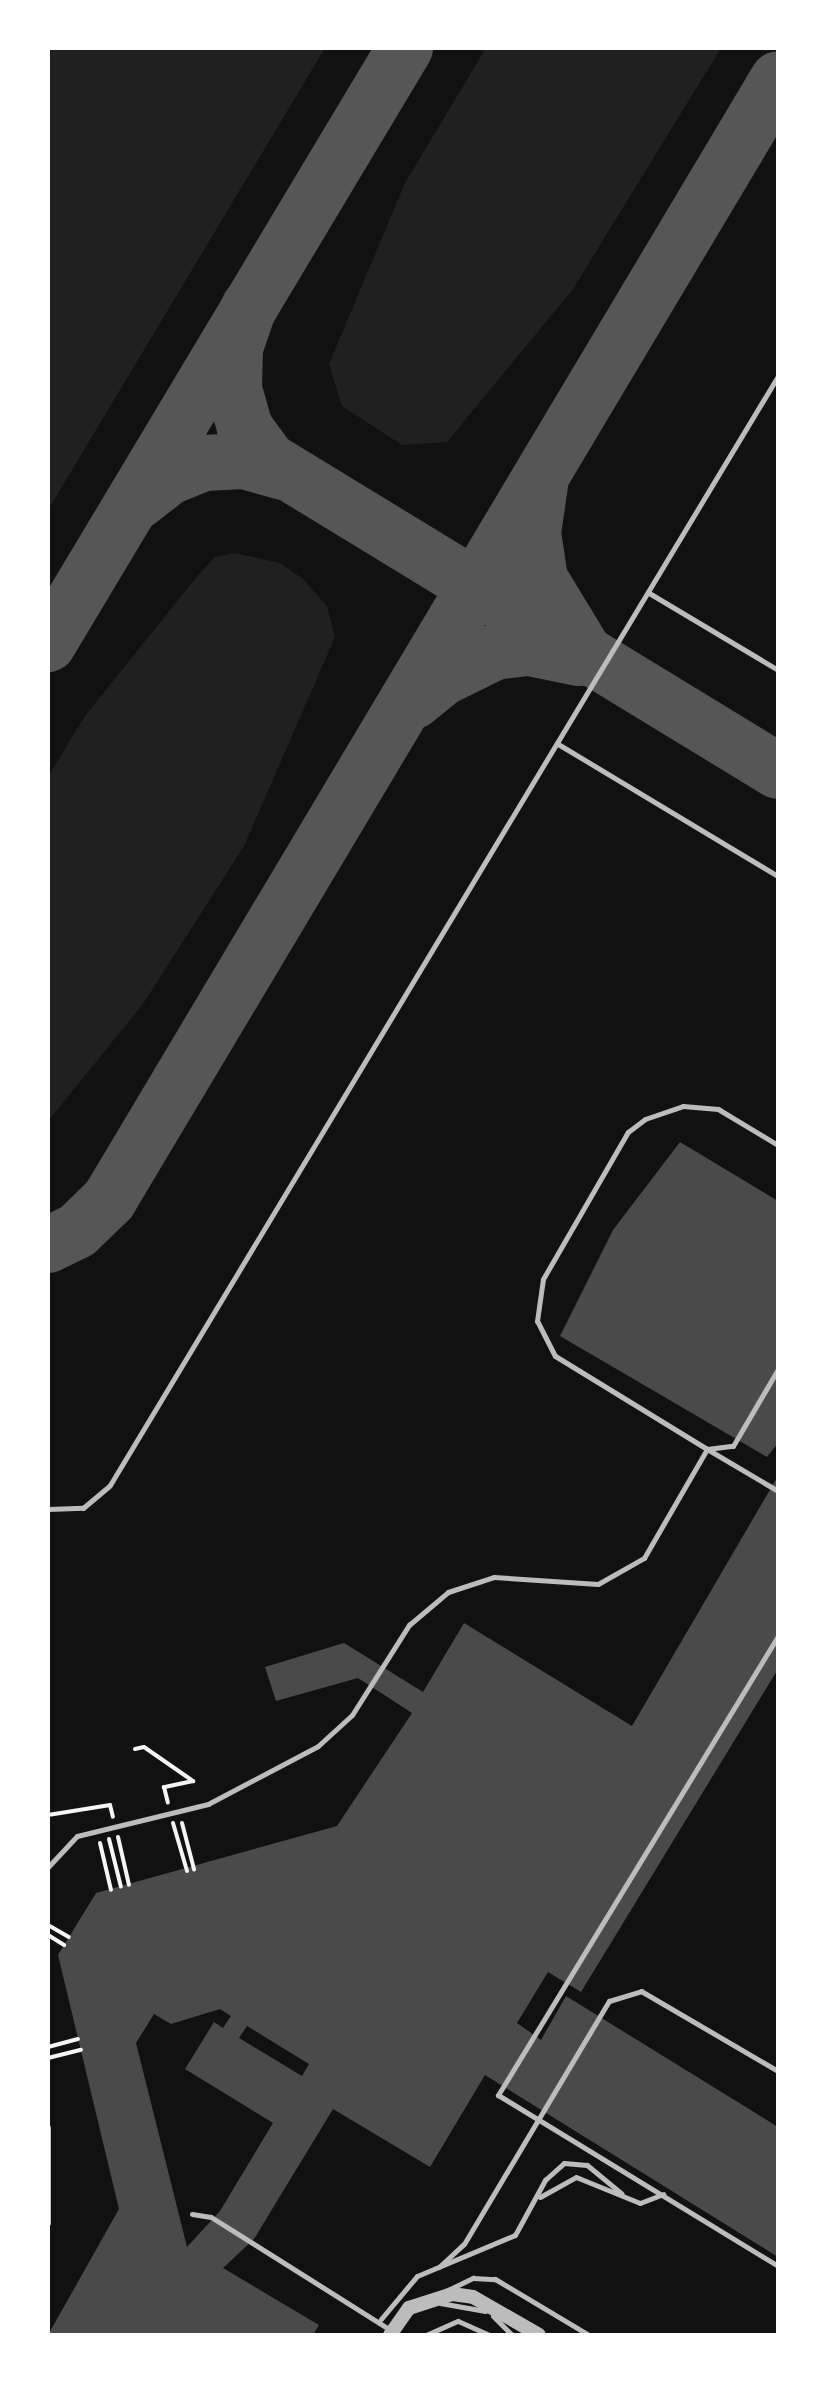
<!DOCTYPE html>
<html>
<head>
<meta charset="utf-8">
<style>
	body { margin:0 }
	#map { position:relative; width:826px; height:2383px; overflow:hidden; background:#111; font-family:Poppins,sans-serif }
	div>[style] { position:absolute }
	.green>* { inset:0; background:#202020 }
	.taxiway>* { height:56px; margin:-28px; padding:0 28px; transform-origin:28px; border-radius:28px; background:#565656 }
	.building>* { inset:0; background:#4a4a4a }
	.path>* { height:4px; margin:-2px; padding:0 2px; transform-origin:2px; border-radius:2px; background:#f5f5f5 }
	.service>* { height:5px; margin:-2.5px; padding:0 2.5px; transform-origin:2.5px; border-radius:2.5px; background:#bcbcbc }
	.tertiary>* { height:14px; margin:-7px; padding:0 7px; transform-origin:7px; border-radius:7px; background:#bcbcbc }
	span { translate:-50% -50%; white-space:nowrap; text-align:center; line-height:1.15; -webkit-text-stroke:8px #fff; paint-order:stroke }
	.frame { position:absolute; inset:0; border:50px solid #fff; pointer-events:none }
</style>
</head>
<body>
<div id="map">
	<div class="green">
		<i style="clip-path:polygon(48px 48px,325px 48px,48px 510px)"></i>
		<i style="clip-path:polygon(486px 48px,721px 48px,573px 289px,447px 442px,402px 445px,342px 406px,329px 364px,405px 183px)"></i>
		<i style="clip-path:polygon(235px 553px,280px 563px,303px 579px,327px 606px,335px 637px,244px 846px,143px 1004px,48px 1121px,48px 777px,85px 716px,199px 574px,215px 557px)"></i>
	</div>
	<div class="taxiway">
		<i style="left:249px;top:307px;width:43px;rotate:108.9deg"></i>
		<i style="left:235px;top:348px;width:41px;rotate:91.4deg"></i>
		<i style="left:234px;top:389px;width:41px;rotate:74.2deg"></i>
		<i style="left:245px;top:428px;width:39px;rotate:54deg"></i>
		<i style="left:268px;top:460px;width:597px;rotate:31.38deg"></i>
		<i style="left:540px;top:485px;width:49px;rotate:98.3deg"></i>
		<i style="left:533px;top:533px;width:47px;rotate:81.3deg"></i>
		<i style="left:540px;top:579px;width:81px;rotate:58.7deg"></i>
		<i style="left:137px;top:502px;width:41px;rotate:-38deg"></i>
		<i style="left:169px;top:477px;width:38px;rotate:-22deg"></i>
		<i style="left:204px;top:463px;width:40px;rotate:-2.9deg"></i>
		<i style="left:244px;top:461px;width:41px;rotate:15.8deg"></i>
		<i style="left:48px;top:644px;width:695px;rotate:-59.08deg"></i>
		<i style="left:414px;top:701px;width:38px;rotate:-39deg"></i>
		<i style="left:444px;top:677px;width:57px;rotate:-26.1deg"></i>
		<i style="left:495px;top:652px;width:35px;rotate:-7deg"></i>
		<i style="left:530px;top:648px;width:50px;rotate:11.5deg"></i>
		<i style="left:48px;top:1245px;width:32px;rotate:-26deg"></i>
		<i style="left:77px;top:1231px;width:45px;rotate:-44.1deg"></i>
		<i style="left:109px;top:1200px;width:1305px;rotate:-59.17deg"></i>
	</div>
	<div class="building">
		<i style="clip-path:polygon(680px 1142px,778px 1201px,778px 1443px,767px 1457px,560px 1336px,613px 1230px)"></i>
		<i style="clip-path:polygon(evenodd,778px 1476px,778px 1669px,581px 1992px,548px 1972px,517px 2023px,541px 2040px,566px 1996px,778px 2127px,778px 2257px,485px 2075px,430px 2167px,333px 2109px,254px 2239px,223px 2268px,319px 2325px,313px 2335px,48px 2335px,119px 2209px,58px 1955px,96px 1893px,337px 1826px,412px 1713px,358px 1678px,276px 1701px,265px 1667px,344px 1643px,423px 1692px,464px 1623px,632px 1726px,778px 1476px,220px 2009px,231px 2016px,223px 2028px,214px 2022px,185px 2069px,273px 2123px,220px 2211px,187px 2247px,136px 2043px,154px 2014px,171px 2024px,220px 2009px,778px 1476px,247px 2026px,309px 2064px,302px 2076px,239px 2038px,247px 2026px)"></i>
	</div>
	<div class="path">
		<i style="left:135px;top:1749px;width:9px;rotate:-13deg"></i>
		<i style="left:144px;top:1747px;width:60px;rotate:34.8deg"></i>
		<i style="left:193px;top:1781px;width:30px;rotate:168deg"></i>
		<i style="left:164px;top:1787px;width:16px;rotate:76deg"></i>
		<i style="left:48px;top:1815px;width:63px;rotate:-9.2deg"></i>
		<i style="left:110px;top:1805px;width:12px;rotate:76deg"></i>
		<i style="left:173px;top:1823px;width:50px;rotate:73.7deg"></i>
		<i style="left:182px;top:1823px;width:48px;rotate:75.4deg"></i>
		<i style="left:118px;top:1837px;width:49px;rotate:77.1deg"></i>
		<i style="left:109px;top:1839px;width:49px;rotate:76deg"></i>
		<i style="left:100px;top:1843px;width:48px;rotate:76.8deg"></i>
		<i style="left:48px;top:1925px;width:24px;rotate:30deg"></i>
		<i style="left:48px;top:1935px;width:19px;rotate:32deg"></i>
		<i style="left:48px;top:2047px;width:31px;rotate:-15deg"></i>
		<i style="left:48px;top:2058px;width:34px;rotate:-14deg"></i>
	</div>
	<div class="service">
		<i style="left:649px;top:593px;width:150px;rotate:30.8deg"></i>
		<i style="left:558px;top:744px;width:257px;rotate:31deg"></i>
		<i style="left:707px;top:1449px;width:26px;rotate:-7deg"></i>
		<i style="left:733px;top:1446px;width:89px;rotate:-59.7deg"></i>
		<i style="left:707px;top:1449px;width:82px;rotate:30.6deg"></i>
		<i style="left:48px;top:1509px;width:35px;rotate:-2deg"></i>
		<i style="left:83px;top:1508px;width:35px;rotate:-40deg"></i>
		<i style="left:110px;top:1485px;width:1295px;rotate:-58.94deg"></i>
		<i style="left:778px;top:1636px;width:538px;rotate:121.38deg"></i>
		<i style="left:498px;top:2095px;width:328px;rotate:31.4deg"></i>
		<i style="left:48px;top:1867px;width:42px;rotate:-46.9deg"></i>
		<i style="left:77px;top:1836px;width:135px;rotate:-13.7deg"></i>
		<i style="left:208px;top:1804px;width:124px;rotate:-27.8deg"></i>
		<i style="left:318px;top:1746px;width:46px;rotate:-42.4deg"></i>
		<i style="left:352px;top:1715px;width:107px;rotate:-57.7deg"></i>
		<i style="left:409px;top:1625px;width:51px;rotate:-40.2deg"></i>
		<i style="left:448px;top:1592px;width:48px;rotate:-18.1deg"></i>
		<i style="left:494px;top:1577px;width:104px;rotate:3.9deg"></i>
		<i style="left:598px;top:1584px;width:53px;rotate:-29.5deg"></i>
		<i style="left:644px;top:1558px;width:126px;rotate:-60deg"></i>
		<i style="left:707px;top:1449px;width:178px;rotate:-148.5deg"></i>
		<i style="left:555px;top:1356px;width:39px;rotate:-117deg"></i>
		<i style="left:537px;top:1321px;width:42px;rotate:-81.9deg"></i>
		<i style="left:543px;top:1279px;width:170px;rotate:-60deg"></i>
		<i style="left:628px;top:1132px;width:21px;rotate:-37deg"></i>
		<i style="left:645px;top:1119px;width:40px;rotate:-18.9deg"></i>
		<i style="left:683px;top:1106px;width:35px;rotate:5deg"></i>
		<i style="left:718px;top:1109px;width:70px;rotate:31deg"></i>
		<i style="left:48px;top:2127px;width:96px;rotate:90deg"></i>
		<i style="left:540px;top:2197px;width:41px;rotate:-29.1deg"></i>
		<i style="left:576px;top:2177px;width:69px;rotate:22.1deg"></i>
		<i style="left:640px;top:2203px;width:25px;rotate:-21deg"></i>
		<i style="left:192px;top:2214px;width:19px;rotate:9deg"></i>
		<i style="left:211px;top:2217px;width:208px;rotate:32.2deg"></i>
		<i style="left:439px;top:2267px;width:34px;rotate:-43deg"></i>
		<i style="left:464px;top:2244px;width:283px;rotate:-59.2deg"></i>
		<i style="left:609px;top:2001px;width:34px;rotate:-17deg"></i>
		<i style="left:641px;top:1991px;width:159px;rotate:30.3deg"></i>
		<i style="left:448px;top:2290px;width:28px;rotate:-26deg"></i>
		<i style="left:473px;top:2278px;width:22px;rotate:3deg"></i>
		<i style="left:495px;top:2279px;width:109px;rotate:30.8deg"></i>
		<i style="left:440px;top:2303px;width:46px;rotate:10.1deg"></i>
		<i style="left:493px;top:2316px;width:27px;rotate:45deg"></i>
		<i style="left:381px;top:2319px;width:56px;rotate:-50.1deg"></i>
		<i style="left:417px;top:2276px;width:106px;rotate:-22.7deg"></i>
		<i style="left:515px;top:2235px;width:63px;rotate:-61.4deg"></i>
		<i style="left:545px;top:2180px;width:25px;rotate:-42deg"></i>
		<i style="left:564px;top:2163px;width:23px;rotate:5deg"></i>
		<i style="left:587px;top:2165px;width:45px;rotate:39.6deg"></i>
		<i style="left:426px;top:2335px;width:35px;rotate:-24deg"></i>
		<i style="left:458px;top:2321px;width:35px;rotate:24deg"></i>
	</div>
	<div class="tertiary">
		<i style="left:390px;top:2335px;width:33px;rotate:-55deg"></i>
		<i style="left:409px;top:2308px;width:45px;rotate:-18deg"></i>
		<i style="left:452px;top:2294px;width:21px;rotate:8deg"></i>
		<i style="left:473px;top:2297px;width:76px;rotate:29.9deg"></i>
	</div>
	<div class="frame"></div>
</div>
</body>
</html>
